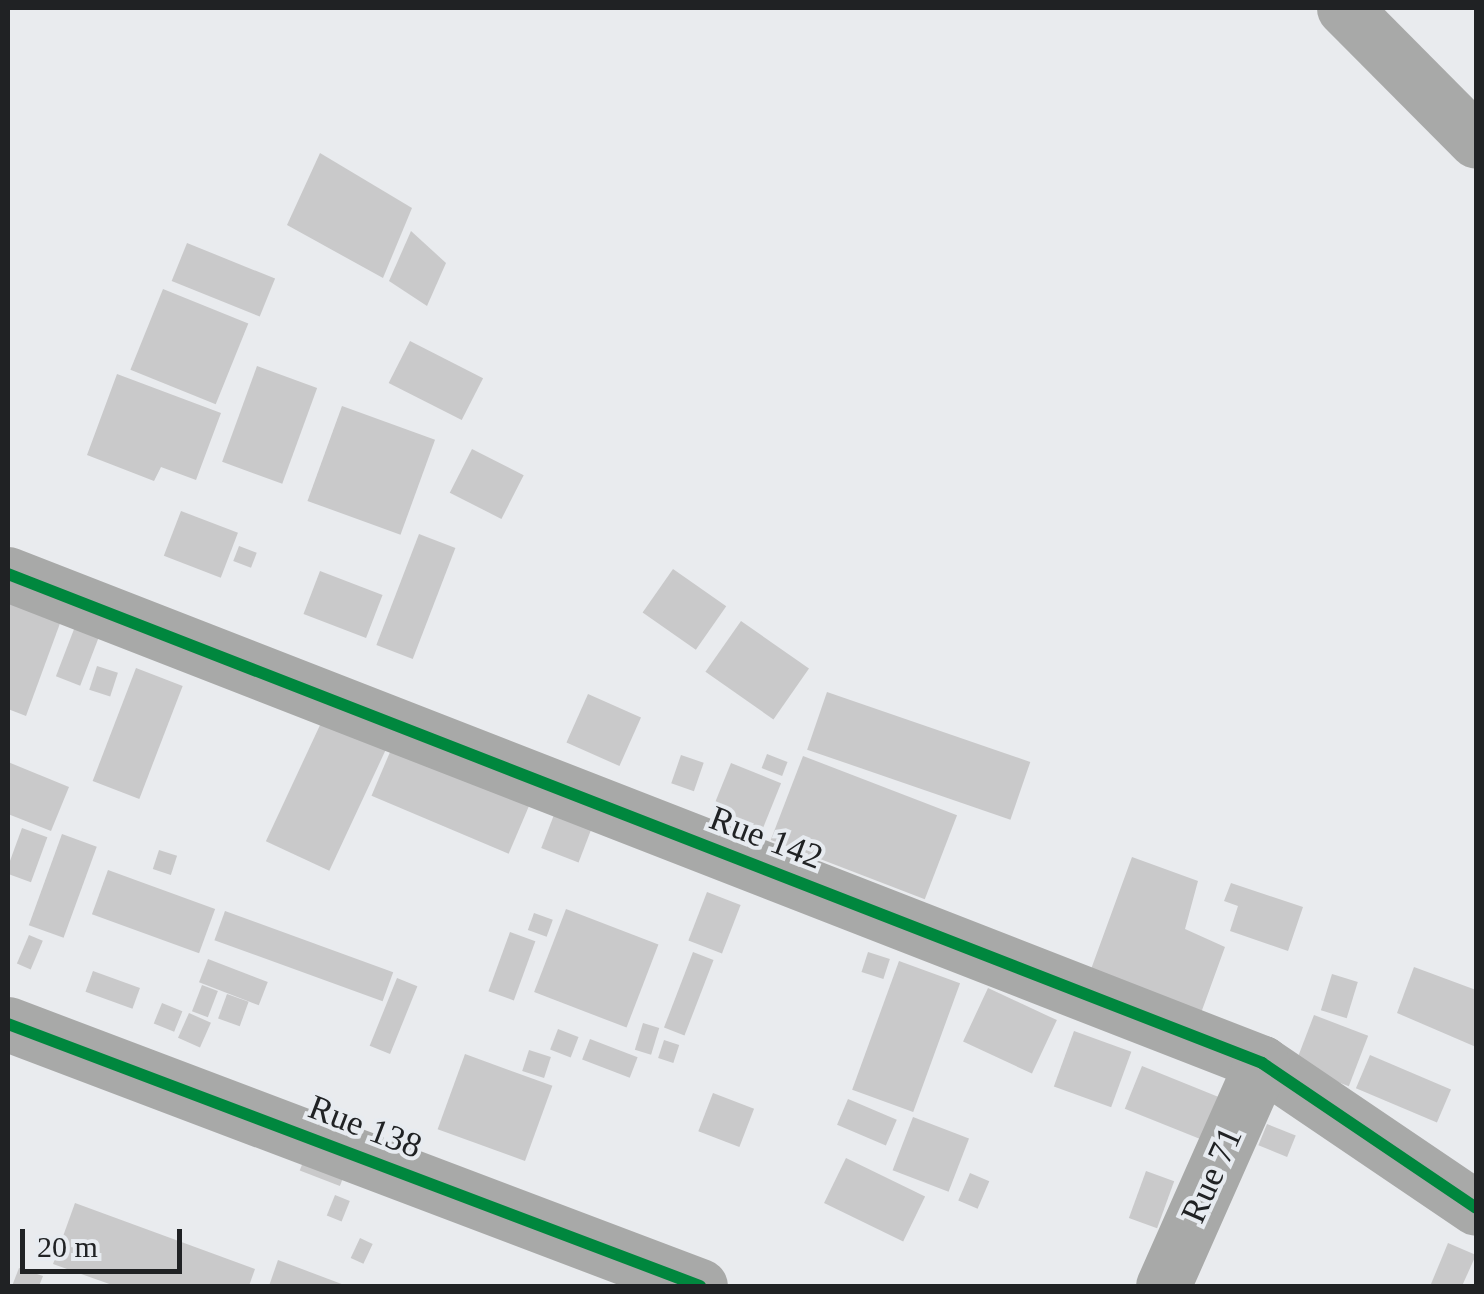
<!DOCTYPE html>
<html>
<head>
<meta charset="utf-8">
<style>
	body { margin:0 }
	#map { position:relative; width:1484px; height:1294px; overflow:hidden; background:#e9ebee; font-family:"Times New Roman",serif }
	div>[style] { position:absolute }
	.building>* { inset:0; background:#c9c9ca; transform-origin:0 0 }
	.minor>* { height:55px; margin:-27.5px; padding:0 27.5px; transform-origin:27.5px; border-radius:27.5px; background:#a8a9a8 }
	.cycleway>* { height:12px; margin:-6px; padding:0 6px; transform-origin:6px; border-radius:6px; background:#00873e }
	span { translate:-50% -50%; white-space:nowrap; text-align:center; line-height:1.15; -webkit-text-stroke:8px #e7ebf0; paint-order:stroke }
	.street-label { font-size:35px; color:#202224 }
	.frame { position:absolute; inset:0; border:10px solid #202224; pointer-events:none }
	.scale { position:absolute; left:20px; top:1229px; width:162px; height:45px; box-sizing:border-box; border:5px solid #202224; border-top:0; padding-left:12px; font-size:30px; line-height:35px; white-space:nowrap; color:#202224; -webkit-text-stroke:8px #e7ebf0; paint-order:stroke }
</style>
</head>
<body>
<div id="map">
	<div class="building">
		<i style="clip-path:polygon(320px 153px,412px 208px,383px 278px,287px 225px)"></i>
		<i style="clip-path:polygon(411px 231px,446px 263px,427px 306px,389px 281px)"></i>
		<i style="left:187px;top:243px;width:95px;height:41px;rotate:22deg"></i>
		<i style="left:163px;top:289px;width:92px;height:87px;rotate:22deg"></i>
		<i style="left:410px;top:341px;width:82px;height:47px;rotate:27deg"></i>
		<i style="left:257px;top:366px;width:64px;height:102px;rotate:20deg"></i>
		<i style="clip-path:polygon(117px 374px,221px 413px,196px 480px,161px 467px,154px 481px,87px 455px)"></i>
		<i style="left:342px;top:406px;width:99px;height:101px;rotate:20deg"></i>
		<i style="left:472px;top:449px;width:58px;height:49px;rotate:27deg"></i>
		<i style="left:181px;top:511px;width:61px;height:48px;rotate:21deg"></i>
		<i style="left:419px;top:534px;width:39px;height:119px;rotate:21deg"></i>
		<i style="left:239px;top:546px;width:19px;height:16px;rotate:21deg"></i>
		<i style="left:673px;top:569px;width:65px;height:53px;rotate:35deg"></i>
		<i style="left:320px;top:571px;width:67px;height:46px;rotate:21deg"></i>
		<i style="clip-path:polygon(15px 588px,66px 607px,26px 716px,8px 709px,8px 610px)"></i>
		<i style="left:81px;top:611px;width:26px;height:70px;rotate:21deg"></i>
		<i style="left:741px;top:621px;width:83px;height:62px;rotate:35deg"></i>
		<i style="left:97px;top:666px;width:22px;height:25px;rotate:18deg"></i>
		<i style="left:136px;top:668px;width:50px;height:121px;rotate:21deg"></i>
		<i style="left:827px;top:692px;width:215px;height:61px;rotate:19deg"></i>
		<i style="left:588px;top:694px;width:58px;height:53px;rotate:24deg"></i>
		<i style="left:328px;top:708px;width:70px;height:147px;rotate:25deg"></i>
		<i style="left:393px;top:745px;width:149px;height:55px;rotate:23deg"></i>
		<i style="left:767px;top:754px;width:22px;height:15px;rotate:21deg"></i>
		<i style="left:681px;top:755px;width:24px;height:30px;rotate:19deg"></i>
		<i style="left:803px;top:756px;width:165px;height:90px;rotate:21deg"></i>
		<i style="clip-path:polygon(8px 762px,69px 787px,51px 831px,8px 814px)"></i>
		<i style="left:731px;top:763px;width:54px;height:49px;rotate:22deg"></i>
		<i style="left:557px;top:807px;width:40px;height:44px;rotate:21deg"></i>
		<i style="left:22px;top:828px;width:27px;height:48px;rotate:20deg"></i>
		<i style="left:62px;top:834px;width:37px;height:97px;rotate:20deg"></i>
		<i style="left:159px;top:850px;width:19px;height:20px;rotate:18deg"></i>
		<i style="clip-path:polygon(1132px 857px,1198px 881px,1185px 929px,1225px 947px,1201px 1013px,1090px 972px)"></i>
		<i style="left:108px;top:870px;width:114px;height:47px;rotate:20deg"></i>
		<i style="clip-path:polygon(1231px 883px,1303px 907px,1288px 951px,1230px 931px,1238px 906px,1224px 901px)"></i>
		<i style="left:707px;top:892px;width:36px;height:52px;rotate:21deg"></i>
		<i style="left:566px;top:909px;width:99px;height:89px;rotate:21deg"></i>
		<i style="left:225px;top:911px;width:179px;height:31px;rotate:20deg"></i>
		<i style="left:534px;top:913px;width:20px;height:18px;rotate:20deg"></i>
		<i style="left:510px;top:932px;width:27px;height:63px;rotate:20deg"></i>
		<i style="left:29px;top:935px;width:15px;height:31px;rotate:23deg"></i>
		<i style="left:693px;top:952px;width:22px;height:81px;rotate:21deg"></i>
		<i style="left:868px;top:952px;width:23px;height:21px;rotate:18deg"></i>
		<i style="left:208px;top:959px;width:64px;height:25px;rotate:21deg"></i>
		<i style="left:899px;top:961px;width:65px;height:137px;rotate:20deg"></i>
		<i style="clip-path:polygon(1414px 967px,1476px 990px,1476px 1047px,1397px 1013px)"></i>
		<i style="left:93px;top:971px;width:50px;height:22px;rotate:20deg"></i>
		<i style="left:1332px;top:974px;width:27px;height:38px;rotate:17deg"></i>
		<i style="left:397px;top:978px;width:22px;height:73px;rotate:22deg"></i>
		<i style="left:202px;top:985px;width:17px;height:28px;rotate:21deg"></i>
		<i style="left:988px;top:988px;width:76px;height:59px;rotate:25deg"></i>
		<i style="left:227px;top:994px;width:23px;height:26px;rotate:20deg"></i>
		<i style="left:162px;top:1003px;width:22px;height:22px;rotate:22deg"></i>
		<i style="left:189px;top:1013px;width:24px;height:27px;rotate:24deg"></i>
		<i style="left:1314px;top:1015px;width:58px;height:54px;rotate:21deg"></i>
		<i style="left:643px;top:1023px;width:17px;height:28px;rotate:17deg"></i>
		<i style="left:558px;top:1029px;width:22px;height:22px;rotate:21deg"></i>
		<i style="left:1074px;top:1031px;width:61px;height:59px;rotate:20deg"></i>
		<i style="left:590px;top:1039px;width:51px;height:22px;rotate:21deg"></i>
		<i style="left:664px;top:1040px;width:16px;height:19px;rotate:18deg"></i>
		<i style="left:529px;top:1050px;width:23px;height:22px;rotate:18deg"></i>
		<i style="left:465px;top:1054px;width:93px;height:80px;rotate:20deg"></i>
		<i style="left:1370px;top:1055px;width:88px;height:36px;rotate:23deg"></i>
		<i style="left:1142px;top:1066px;width:82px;height:46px;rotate:22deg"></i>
		<i style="left:713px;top:1093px;width:44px;height:41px;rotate:21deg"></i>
		<i style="left:848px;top:1099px;width:53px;height:28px;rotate:23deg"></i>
		<i style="left:913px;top:1117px;width:60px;height:57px;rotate:21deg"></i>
		<i style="left:1267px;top:1124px;width:31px;height:23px;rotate:22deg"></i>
		<i style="left:308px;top:1149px;width:43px;height:23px;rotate:21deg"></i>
		<i style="left:846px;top:1158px;width:88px;height:50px;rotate:26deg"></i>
		<i style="left:1146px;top:1171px;width:30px;height:50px;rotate:20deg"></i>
		<i style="left:970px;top:1173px;width:21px;height:30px;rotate:23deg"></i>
		<i style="left:335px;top:1195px;width:16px;height:22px;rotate:22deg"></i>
		<i style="clip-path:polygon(75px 1203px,255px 1269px,249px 1286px,115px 1286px,53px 1264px)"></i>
		<i style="left:360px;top:1238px;width:14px;height:22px;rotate:25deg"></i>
		<i style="clip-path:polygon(1448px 1243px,1476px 1255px,1462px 1286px,1431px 1284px)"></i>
		<i style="clip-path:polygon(278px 1260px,347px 1286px,269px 1286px)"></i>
		<i style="clip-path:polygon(19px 1268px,43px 1276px,39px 1286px,12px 1286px)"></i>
	</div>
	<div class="minor">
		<i style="left:1344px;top:8px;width:187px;rotate:45.2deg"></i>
		<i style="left:8px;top:574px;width:1346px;rotate:21.3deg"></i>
		<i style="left:1262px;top:1063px;width:258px;rotate:34.1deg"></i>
		<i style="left:8px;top:1024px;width:740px;rotate:20.74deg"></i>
		<i style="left:1163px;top:1286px;width:244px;rotate:-66.1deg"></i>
	</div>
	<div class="cycleway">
		<i style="left:8px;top:574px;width:1346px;rotate:21.3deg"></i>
		<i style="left:1262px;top:1063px;width:258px;rotate:34.1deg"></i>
		<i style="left:8px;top:1024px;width:740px;rotate:20.74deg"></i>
	</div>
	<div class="street-label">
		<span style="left:766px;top:838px;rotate:21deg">Rue 142</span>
		<span style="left:365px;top:1127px;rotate:21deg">Rue 138</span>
		<span style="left:1212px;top:1175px;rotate:-66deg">Rue 71</span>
	</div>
	<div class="frame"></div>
	<div class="scale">20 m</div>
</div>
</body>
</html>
